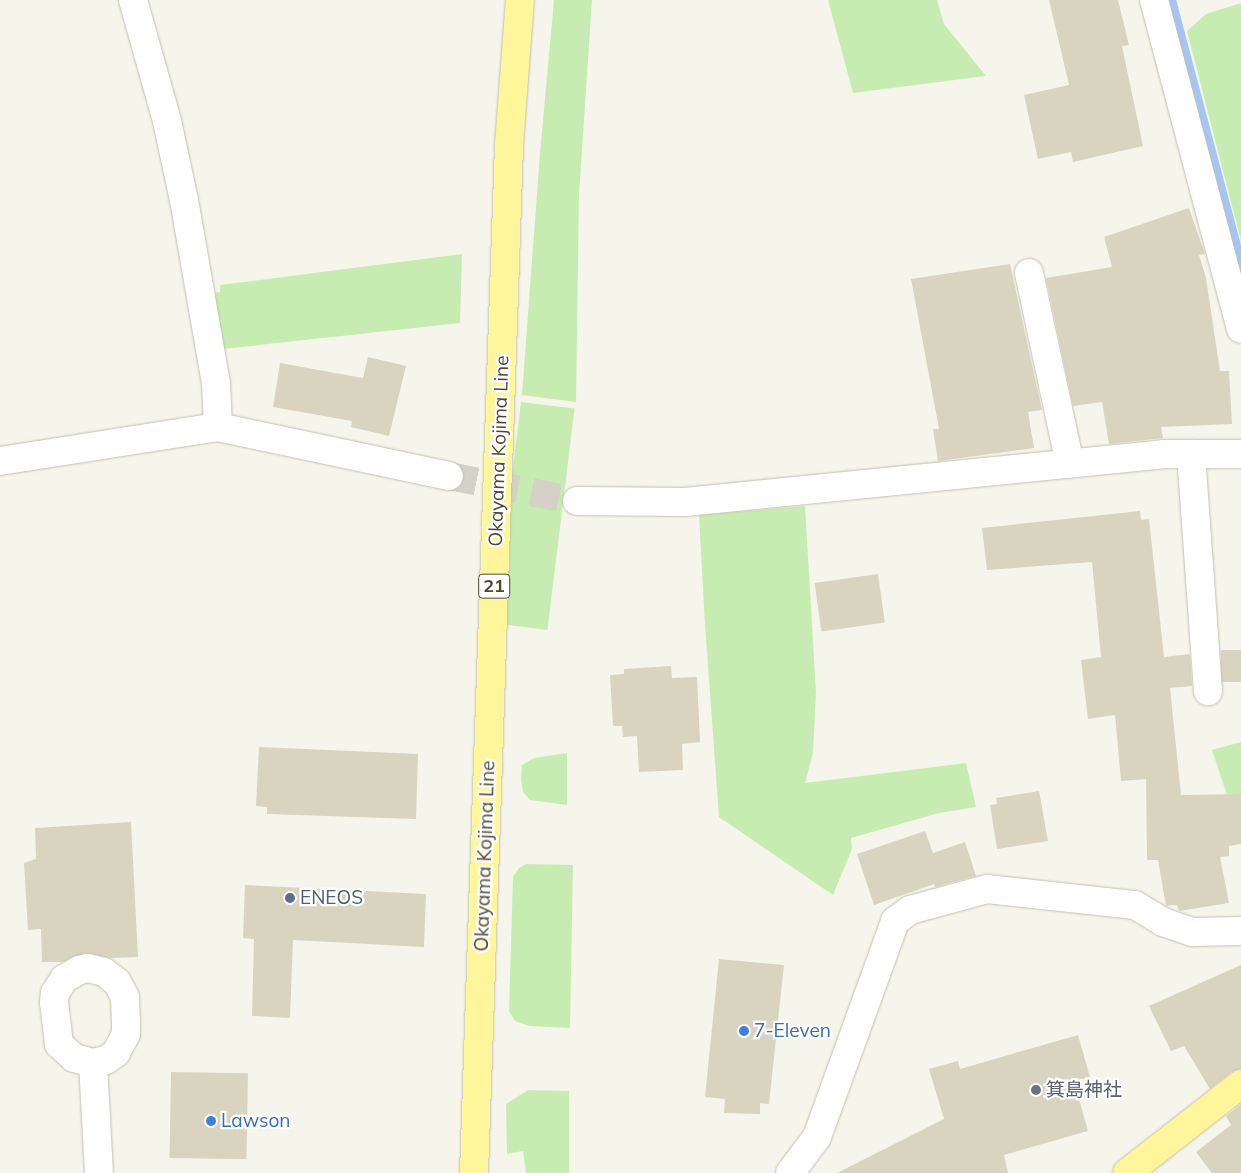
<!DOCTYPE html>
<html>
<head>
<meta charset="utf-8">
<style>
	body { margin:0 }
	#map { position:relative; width:1241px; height:1173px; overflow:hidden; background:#f6f5eb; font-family:Mulish,"Noto Sans JP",sans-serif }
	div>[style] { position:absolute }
	.green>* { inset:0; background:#c7ecb2; transform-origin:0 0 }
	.stream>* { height:12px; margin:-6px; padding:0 6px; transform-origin:6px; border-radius:6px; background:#a5c5f5 }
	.building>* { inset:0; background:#d9d4c0; transform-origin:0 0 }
	.minor-tunnel>* { height:28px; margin-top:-14px; transform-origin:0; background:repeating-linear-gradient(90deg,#d4d2c7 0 28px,transparent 0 42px) }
	.roads { filter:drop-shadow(0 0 1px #c3c0ad) drop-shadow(0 0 1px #c3c0ad) }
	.minor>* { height:28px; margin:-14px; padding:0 14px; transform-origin:14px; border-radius:14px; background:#fff }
	.major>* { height:28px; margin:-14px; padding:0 14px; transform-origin:14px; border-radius:14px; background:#fff69c }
	.dots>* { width:14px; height:14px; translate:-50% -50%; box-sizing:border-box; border:2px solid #fff; border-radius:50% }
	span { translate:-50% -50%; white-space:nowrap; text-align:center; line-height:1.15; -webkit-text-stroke:4.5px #fff; paint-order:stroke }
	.shield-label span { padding:1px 4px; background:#fff; border:1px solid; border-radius:4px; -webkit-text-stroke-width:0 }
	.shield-label { font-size:18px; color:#4c4838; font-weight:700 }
	.street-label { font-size:19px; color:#4c4838 }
	.service-label { font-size:19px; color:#4e5e75 }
	.left { translate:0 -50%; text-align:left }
	.shop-label { font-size:19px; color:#366cbe }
	.worship-label { font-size:19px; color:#5b616d }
</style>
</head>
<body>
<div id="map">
	<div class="green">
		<i style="clip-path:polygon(554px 0,592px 0,579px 195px,576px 402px,522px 395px,540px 153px)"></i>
		<i style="clip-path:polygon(828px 0,937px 0,944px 24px,986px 76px,853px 93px)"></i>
		<i style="clip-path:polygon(1241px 3px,1241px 241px,1187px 31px,1206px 14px)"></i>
		<i style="clip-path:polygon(462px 254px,460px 323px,223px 349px,212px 293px,220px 292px,220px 285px)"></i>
		<i style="left:521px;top:402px;width:54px;height:223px;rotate:7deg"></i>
		<i style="clip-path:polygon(805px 506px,816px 692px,813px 753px,805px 783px,966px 763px,976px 807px,939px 813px,851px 838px,852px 849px,833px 895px,719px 817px,705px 625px,699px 515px)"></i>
		<i style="clip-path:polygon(1241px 742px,1241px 811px,1233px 813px,1212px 750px)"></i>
		<i style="clip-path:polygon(567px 753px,567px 805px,530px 800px,523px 792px,521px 779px,522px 765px,534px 758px)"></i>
		<i style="clip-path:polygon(526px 864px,573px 865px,570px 1028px,529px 1026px,515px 1021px,509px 1011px,513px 877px,519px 868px)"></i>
		<i style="clip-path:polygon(528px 1090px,569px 1091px,569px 1173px,526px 1173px,523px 1151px,507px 1154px,506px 1104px)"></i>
	</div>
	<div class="stream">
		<i style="left:1170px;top:0;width:277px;rotate:75.2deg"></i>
	</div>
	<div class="building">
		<i style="clip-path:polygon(1049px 0,1118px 0,1129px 45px,1122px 46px,1143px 146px,1073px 162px,1071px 152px,1038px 159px,1024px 95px,1069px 85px)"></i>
		<i style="clip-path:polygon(1189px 208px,1205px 254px,1199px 255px,1206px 278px,1220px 371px,1229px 371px,1232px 424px,1161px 427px,1163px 438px,1109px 444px,1102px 402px,1073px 406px,1046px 278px,1112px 267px,1104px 237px)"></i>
		<i style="clip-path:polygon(1010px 264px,1042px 410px,1028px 412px,1034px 448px,938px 461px,933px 429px,939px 429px,911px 279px)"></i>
		<i style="clip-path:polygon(368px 357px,406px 366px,389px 436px,351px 427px,352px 421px,273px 407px,280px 363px,363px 378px)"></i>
		<i style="clip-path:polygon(1140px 511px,1141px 520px,1149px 519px,1164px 657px,1190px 654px,1192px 686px,1170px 688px,1181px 795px,1241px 794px,1241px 844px,1229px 846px,1229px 856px,1220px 857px,1229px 903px,1179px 911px,1177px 905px,1166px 906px,1158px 860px,1147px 860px,1146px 779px,1121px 781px,1115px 715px,1088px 719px,1081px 660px,1101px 657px,1092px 562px,987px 570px,982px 528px)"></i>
		<i style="left:878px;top:574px;width:49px;height:64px;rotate:82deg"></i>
		<i style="left:1241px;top:650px;width:32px;height:20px;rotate:90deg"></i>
		<i style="clip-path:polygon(671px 666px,672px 678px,697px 677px,700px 742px,682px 744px,683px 770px,639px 772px,637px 736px,623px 737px,622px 726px,613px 726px,610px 675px,624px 674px,624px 669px)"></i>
		<i style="clip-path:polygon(259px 747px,418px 754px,416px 819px,267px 814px,267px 807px,256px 806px)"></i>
		<i style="clip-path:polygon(1039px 791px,1048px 841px,997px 849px,990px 805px,997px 804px,996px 798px)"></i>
		<i style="clip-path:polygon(131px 822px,138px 957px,111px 958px,85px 953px,63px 962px,42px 962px,41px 929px,28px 930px,24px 863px,36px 859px,35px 828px)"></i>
		<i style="clip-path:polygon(925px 831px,933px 853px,965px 842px,976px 876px,935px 887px,934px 884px,874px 905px,857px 854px)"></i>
		<i style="clip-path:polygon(245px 885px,426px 894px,424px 947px,293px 940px,290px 1018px,252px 1016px,254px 939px,243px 938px)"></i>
		<i style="clip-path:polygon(719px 959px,784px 965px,769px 1104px,760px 1103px,760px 1114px,724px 1113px,725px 1099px,705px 1097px)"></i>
		<i style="clip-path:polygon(1241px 965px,1241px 1069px,1231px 1072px,1210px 1089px,1184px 1046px,1171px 1051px,1149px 1006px)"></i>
		<i style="clip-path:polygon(1078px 1035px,1090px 1077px,1074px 1081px,1088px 1131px,1004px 1155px,1008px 1173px,837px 1173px,944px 1119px,929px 1069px,958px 1061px,960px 1069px)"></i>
		<i style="left:171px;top:1072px;width:77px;height:86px;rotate:1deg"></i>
		<i style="clip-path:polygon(1241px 1104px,1241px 1173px,1212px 1173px,1196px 1152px,1231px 1125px,1226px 1116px)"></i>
	</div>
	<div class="minor-tunnel">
		<i style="left:449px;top:476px;width:130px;rotate:11.1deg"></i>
	</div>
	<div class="roads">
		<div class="minor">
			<i style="left:133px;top:0;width:126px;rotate:74.3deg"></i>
			<i style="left:167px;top:121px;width:81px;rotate:77.9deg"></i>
			<i style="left:184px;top:200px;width:186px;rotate:80.1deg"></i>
			<i style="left:216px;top:383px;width:44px;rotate:87.4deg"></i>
			<i style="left:1154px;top:0;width:340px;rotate:75.2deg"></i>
			<i style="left:1029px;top:273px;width:195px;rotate:77.9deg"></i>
			<i style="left:1191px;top:454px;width:238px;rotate:85.9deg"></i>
			<i style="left:0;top:461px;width:221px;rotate:-8.9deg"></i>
			<i style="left:218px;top:427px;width:236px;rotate:12deg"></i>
			<i style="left:577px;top:501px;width:108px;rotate:0.5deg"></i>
			<i style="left:685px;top:502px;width:481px;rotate:-5.7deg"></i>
			<i style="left:1164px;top:454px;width:77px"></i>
			<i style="left:88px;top:968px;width:16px;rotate:14deg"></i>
			<i style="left:104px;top:972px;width:16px;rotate:38deg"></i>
			<i style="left:117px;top:982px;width:17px;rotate:62deg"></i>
			<i style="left:125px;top:997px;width:24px;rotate:88deg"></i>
			<i style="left:126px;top:1021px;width:13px;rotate:90deg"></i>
			<i style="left:126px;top:1034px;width:21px;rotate:118deg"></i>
			<i style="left:116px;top:1053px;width:12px;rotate:145deg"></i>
			<i style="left:106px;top:1060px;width:13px;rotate:167deg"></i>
			<i style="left:93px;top:1063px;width:20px;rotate:-165deg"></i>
			<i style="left:74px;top:1058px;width:21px;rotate:-137deg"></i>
			<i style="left:59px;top:1044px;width:42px;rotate:-96.8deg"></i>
			<i style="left:54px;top:1002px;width:9px;rotate:-84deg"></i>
			<i style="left:55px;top:993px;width:17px;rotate:-57deg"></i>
			<i style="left:64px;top:979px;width:17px;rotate:-31deg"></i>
			<i style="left:79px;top:970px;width:9px;rotate:-13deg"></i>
			<i style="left:93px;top:1063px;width:110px;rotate:86.9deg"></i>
			<i style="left:790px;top:1173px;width:45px;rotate:-53.1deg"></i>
			<i style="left:817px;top:1137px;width:230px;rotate:-70.1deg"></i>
			<i style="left:895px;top:921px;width:19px;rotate:-36deg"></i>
			<i style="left:910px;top:910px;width:80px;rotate:-15.3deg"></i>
			<i style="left:987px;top:889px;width:149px;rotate:6.2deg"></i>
			<i style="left:1135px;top:905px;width:33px;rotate:31deg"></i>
			<i style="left:1163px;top:922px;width:31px;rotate:19deg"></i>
			<i style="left:1192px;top:932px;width:49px;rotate:-1.2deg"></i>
		</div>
		<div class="major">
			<i style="left:474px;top:1173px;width:1029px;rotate:-88.05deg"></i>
			<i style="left:509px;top:145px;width:145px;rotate:-85.7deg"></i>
			<i style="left:1127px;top:1173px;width:145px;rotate:-38deg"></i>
		</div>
	</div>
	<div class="dots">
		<i style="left:290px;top:898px;background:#5c6f8a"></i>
		<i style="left:744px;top:1031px;background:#3f7fe0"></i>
		<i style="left:1036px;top:1090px;background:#6b7280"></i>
		<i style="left:211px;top:1121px;background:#3f7fe0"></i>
	</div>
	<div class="shield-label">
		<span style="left:494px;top:586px">21</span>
	</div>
	<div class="street-label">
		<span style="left:499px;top:451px;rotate:-88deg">Okayama Kojima Line</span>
		<span style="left:485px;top:856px;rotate:-88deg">Okayama Kojima Line</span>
	</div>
	<div class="service-label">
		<span class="left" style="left:300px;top:898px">ENEOS</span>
	</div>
	<div class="shop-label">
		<span class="left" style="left:754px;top:1031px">7-Eleven</span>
		<span class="left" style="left:221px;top:1121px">Lawson</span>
	</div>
	<div class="worship-label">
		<span class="left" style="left:1046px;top:1090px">箕島神社</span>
	</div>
</div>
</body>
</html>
